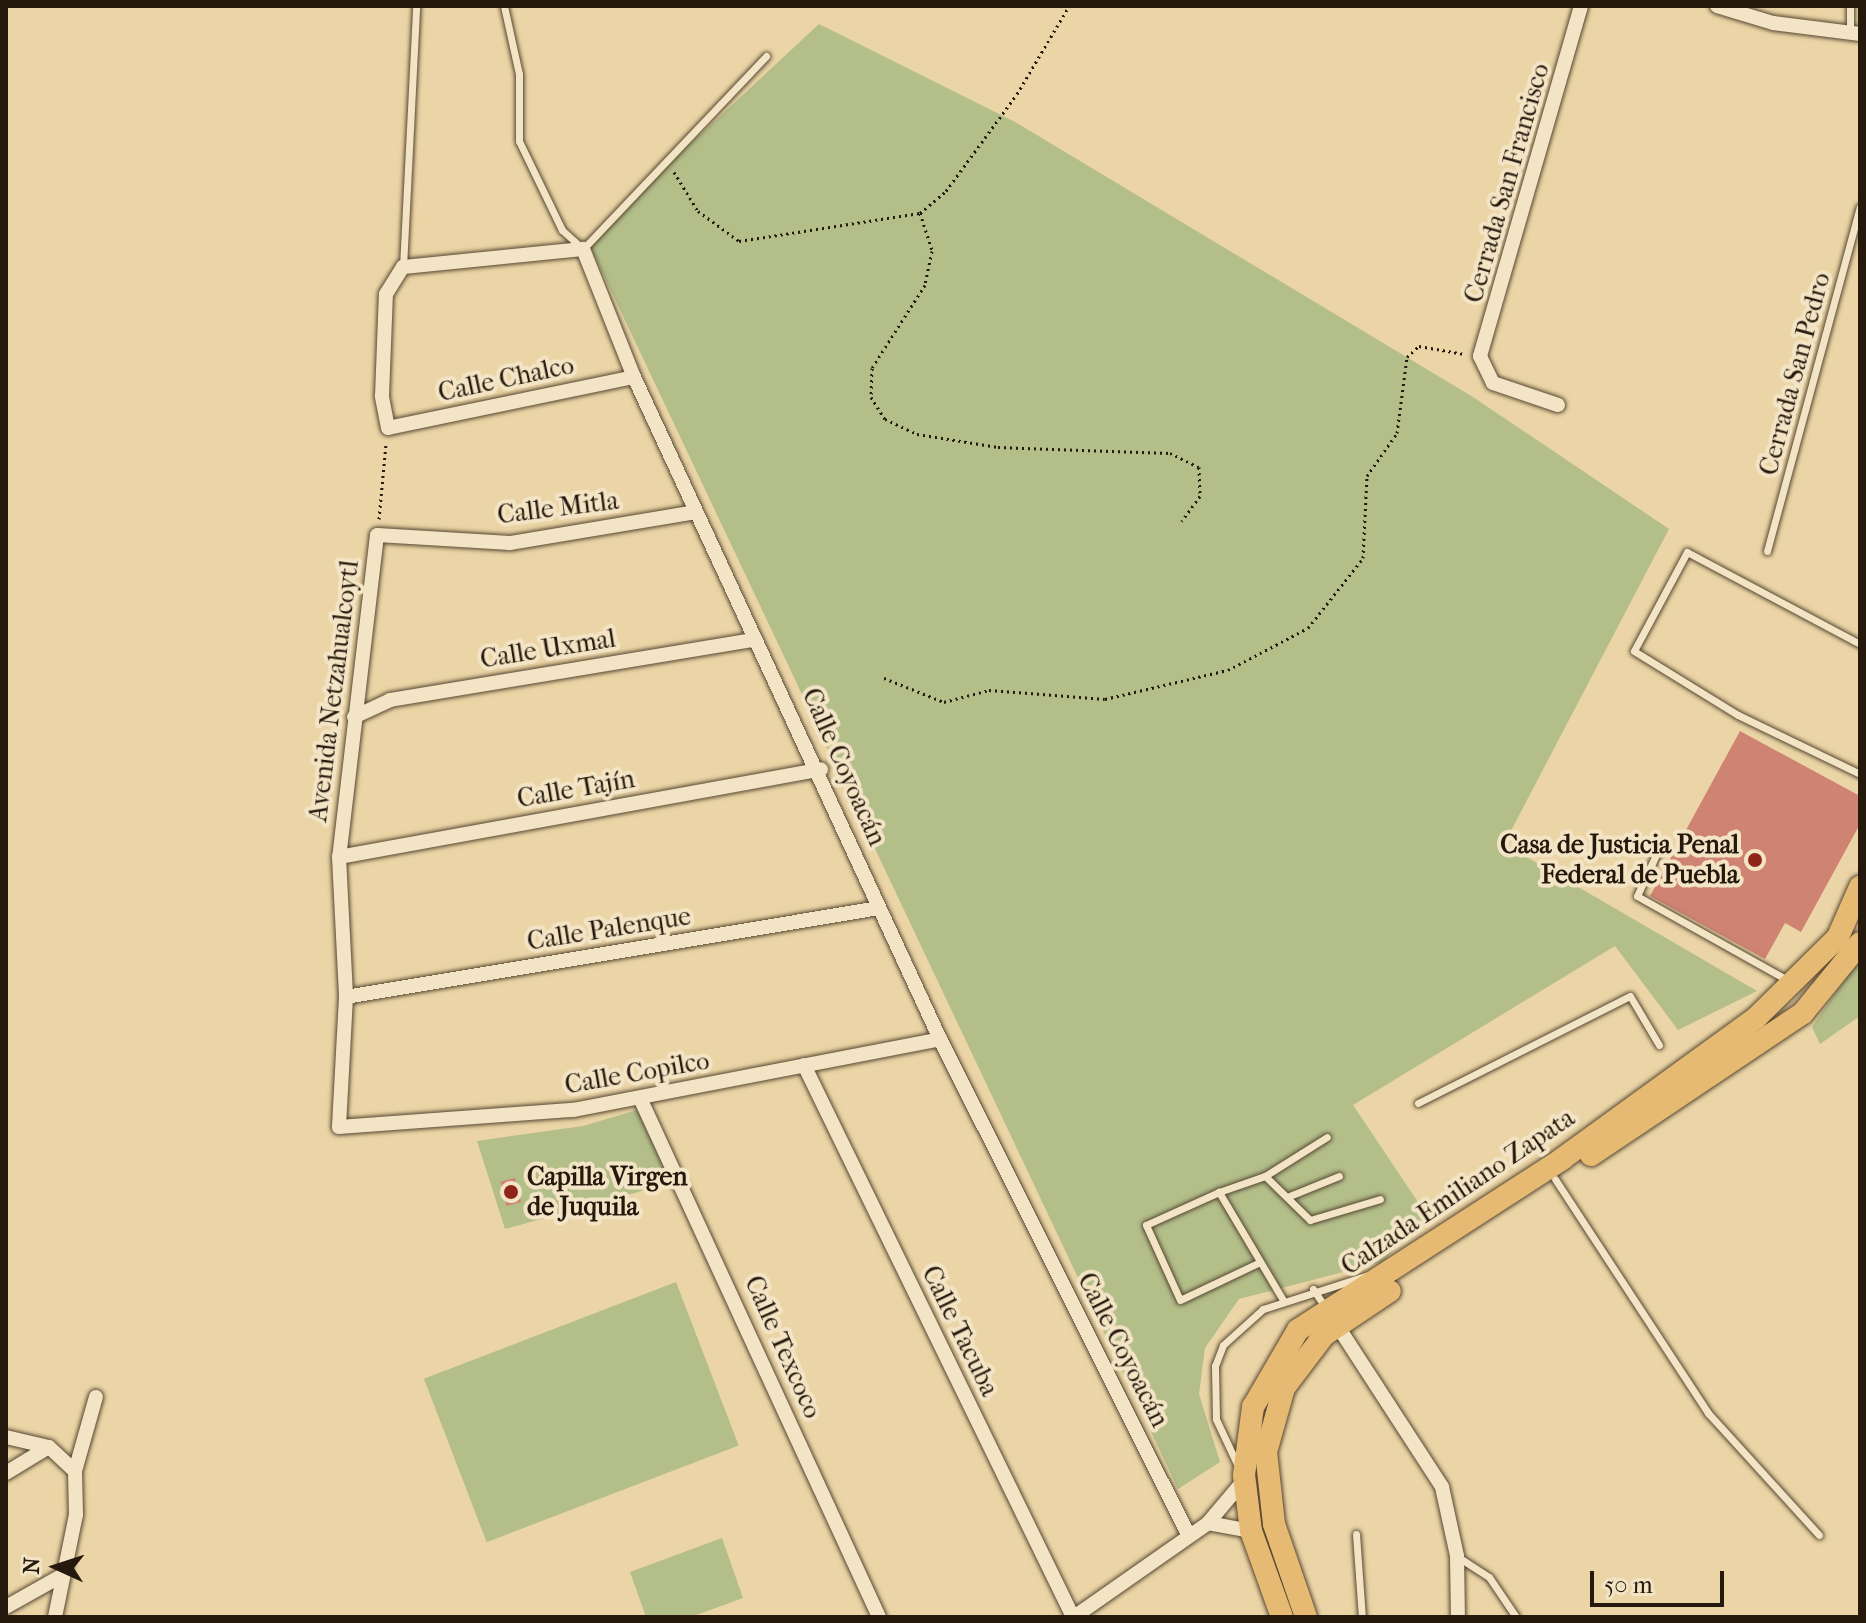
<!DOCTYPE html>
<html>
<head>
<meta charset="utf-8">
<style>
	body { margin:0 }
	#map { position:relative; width:1866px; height:1623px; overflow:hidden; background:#ebd5a6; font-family:"IM FELL French Canon",serif }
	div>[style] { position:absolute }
	.green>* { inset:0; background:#b3be89; transform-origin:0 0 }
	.building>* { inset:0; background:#cf8473; transform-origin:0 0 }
	.path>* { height:3px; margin-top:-1.5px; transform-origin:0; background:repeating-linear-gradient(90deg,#25180c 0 2px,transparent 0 6px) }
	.roads { filter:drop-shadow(0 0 2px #564732) drop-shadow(0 0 2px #564732) }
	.lane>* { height:7px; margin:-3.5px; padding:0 3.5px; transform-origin:3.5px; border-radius:3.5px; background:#f2e4c5 }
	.street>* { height:14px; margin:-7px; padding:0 7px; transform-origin:7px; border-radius:7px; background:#f2e4c5 }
	.primary>* { height:22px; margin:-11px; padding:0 11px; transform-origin:11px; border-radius:11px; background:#e6ba73 }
	.dots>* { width:22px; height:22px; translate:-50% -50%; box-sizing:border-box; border:4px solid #f2e4c5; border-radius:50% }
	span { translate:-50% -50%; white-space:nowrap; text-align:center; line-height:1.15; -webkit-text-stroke:8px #f2e4c5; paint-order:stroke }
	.street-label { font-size:26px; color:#25180c }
	.poi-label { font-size:26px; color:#25180c; font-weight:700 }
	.right { translate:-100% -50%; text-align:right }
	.left { translate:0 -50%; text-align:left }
	.frame { position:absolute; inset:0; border:8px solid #25180c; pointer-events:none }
	.north { position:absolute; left:16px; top:1527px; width:80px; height:80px; -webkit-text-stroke:6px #f2e4c5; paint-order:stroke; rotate:273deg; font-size:22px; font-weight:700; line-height:32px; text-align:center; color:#25180c }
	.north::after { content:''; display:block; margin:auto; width:28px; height:36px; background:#25180c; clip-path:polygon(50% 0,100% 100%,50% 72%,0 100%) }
	.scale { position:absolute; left:1590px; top:1571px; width:134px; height:36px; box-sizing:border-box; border:4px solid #25180c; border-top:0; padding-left:10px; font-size:24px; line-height:28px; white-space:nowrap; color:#25180c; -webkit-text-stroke:6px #f2e4c5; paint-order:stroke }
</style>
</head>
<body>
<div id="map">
	<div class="green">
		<i style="clip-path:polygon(819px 24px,1015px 122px,1473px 397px,1669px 529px,1504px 844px,1757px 991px,1678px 1030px,1615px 946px,1353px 1105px,1428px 1217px,1382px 1262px,1239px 1299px,1205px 1348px,1199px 1394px,1220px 1462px,1178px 1489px,587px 240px)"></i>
		<i style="clip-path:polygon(1860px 957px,1860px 1016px,1820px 1044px,1812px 1027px)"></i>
		<i style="clip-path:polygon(640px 1109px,674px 1182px,505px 1229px,477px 1141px,583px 1126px)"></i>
		<i style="left:676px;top:1282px;width:175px;height:270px;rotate:69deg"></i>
		<i style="clip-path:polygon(722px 1538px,743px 1598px,691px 1617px,646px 1617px,630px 1572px)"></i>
	</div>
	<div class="building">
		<i style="clip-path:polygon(1740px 731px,1860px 796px,1860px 824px,1801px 932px,1785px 923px,1765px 959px,1650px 896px)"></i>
		<i style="left:515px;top:1178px;width:25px;height:15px;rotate:76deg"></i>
	</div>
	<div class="path">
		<i style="left:674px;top:172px;width:46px;rotate:58.4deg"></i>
		<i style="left:698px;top:211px;width:51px;rotate:36.2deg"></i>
		<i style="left:739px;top:241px;width:183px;rotate:-8.8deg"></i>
		<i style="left:920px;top:213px;width:34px;rotate:-40deg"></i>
		<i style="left:946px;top:191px;width:120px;rotate:-53.8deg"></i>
		<i style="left:1017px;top:94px;width:102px;rotate:-59.4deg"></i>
		<i style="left:920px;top:213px;width:40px;rotate:72deg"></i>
		<i style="left:932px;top:251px;width:35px;rotate:102deg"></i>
		<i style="left:925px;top:285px;width:98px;rotate:122.6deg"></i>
		<i style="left:872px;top:368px;width:29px;rotate:92deg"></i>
		<i style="left:871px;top:397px;width:26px;rotate:58deg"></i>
		<i style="left:885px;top:419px;width:35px;rotate:25deg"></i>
		<i style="left:917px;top:434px;width:82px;rotate:9.1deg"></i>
		<i style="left:998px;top:447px;width:172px;rotate:2deg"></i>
		<i style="left:1170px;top:453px;width:32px;rotate:26deg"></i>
		<i style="left:1199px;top:467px;width:29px;rotate:88deg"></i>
		<i style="left:1200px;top:496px;width:31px;rotate:126deg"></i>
		<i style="left:379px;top:519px;width:76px;rotate:-84.7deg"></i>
		<i style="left:884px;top:678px;width:65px;rotate:21.8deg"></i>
		<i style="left:944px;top:702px;width:47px;rotate:-14.9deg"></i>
		<i style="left:989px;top:690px;width:116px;rotate:4.4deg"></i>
		<i style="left:1105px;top:699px;width:126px;rotate:-13.3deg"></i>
		<i style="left:1228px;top:670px;width:90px;rotate:-27.7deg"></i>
		<i style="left:1308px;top:628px;width:89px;rotate:-51.8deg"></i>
		<i style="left:1363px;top:558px;width:82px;rotate:-87.2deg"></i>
		<i style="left:1367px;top:476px;width:52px;rotate:-55.1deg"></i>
		<i style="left:1397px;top:433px;width:77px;rotate:-82.5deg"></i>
		<i style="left:1407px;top:357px;width:16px;rotate:-43deg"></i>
		<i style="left:1419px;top:346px;width:46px;rotate:10.1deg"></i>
	</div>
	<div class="roads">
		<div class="lane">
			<i style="left:504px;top:6px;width:70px;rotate:77.6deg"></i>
			<i style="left:519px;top:74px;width:67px;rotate:90deg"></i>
			<i style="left:519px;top:141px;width:99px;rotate:64.2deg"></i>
			<i style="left:562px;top:230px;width:28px;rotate:42deg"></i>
			<i style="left:583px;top:249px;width:266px;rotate:-46.5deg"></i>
			<i style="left:1850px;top:6px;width:26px;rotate:90deg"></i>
			<i style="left:403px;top:267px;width:261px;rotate:-87.1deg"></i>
			<i style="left:1767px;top:551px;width:356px;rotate:-74.9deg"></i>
			<i style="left:1860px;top:644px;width:196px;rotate:-152deg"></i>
			<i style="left:1687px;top:552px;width:112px;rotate:118.2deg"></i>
			<i style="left:1634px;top:651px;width:122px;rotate:31.6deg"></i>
			<i style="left:1738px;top:715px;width:136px;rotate:25.8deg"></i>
			<i style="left:1661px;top:844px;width:57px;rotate:114.8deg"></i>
			<i style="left:1637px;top:896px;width:172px;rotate:29.2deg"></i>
			<i style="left:1418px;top:1103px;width:237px;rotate:-26.8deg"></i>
			<i style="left:1630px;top:996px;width:57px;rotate:59.4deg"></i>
			<i style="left:1265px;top:1176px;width:63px;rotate:44.4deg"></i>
			<i style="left:1310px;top:1220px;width:73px;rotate:-16.7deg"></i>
			<i style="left:1555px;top:1179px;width:280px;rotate:56.8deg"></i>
			<i style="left:1708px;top:1413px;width:165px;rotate:47.7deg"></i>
			<i style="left:1219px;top:1192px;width:80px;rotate:155.7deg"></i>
			<i style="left:1146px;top:1225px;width:82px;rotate:65.6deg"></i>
			<i style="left:1180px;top:1300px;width:86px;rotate:-25.4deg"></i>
			<i style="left:1287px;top:1197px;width:56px;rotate:-22deg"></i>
			<i style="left:1313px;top:1289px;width:25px;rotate:56deg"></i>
			<i style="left:1283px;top:1300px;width:126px;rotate:-120.7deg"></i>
			<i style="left:1219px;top:1192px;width:49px;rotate:-19.2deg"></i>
			<i style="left:1265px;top:1176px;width:73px;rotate:-32.2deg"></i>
			<i style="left:1238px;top:1466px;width:52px;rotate:-115.1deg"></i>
			<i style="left:1216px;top:1419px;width:53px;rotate:-91.1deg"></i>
			<i style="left:1215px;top:1366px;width:22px;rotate:-69deg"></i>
			<i style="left:1223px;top:1345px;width:54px;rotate:-42deg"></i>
			<i style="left:1263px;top:1309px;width:108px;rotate:-17.8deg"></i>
			<i style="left:1356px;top:1534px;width:83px;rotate:85.9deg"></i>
			<i style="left:1458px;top:1557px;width:37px;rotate:33deg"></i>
			<i style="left:1489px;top:1577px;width:48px;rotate:56deg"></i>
		</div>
		<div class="street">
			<i style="left:1717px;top:6px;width:59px;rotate:16.9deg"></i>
			<i style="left:1773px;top:23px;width:88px;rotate:7.2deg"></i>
			<i style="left:634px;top:377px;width:251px;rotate:168.3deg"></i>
			<i style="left:388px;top:428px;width:33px;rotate:-101deg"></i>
			<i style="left:382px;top:396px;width:102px;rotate:-87.8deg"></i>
			<i style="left:386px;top:294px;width:32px;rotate:-58deg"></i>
			<i style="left:403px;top:267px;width:181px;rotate:-5.7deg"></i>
			<i style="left:583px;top:249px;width:138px;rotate:68.3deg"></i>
			<i style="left:634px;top:377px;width:729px;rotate:65.19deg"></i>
			<i style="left:940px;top:1039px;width:556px;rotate:63.39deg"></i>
			<i style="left:1558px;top:405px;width:69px;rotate:-161.3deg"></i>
			<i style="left:1493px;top:383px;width:30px;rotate:-116deg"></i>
			<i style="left:1480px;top:356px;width:364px;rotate:-73.9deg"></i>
			<i style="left:696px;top:512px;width:189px;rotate:170.5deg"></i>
			<i style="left:510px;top:543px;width:133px;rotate:-176.6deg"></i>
			<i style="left:377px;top:535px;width:324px;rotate:96.7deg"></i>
			<i style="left:339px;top:857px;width:140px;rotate:87.1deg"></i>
			<i style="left:346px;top:997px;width:130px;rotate:93.1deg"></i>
			<i style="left:339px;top:1127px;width:235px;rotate:-4.2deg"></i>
			<i style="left:573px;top:1110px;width:374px;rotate:-10.9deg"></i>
			<i style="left:354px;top:717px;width:40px;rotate:-25deg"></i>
			<i style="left:390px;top:700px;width:369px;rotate:-9.4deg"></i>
			<i style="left:339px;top:857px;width:490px;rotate:-10.3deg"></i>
			<i style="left:346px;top:997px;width:540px;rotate:-9.48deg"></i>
			<i style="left:804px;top:1065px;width:614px;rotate:64.02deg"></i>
			<i style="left:640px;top:1098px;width:571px;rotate:65.27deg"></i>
			<i style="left:1335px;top:1322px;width:197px;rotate:57deg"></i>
			<i style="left:1442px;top:1487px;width:71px;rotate:77.7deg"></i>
			<i style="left:1457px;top:1556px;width:61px;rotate:89.1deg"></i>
			<i style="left:6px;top:1437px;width:44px;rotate:13.1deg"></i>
			<i style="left:49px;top:1447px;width:35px;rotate:43deg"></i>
			<i style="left:6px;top:1473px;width:50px;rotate:-31.2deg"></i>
			<i style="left:1208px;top:1523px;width:44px;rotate:10.5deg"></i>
			<i style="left:6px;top:1607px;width:65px;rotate:-29.3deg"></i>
			<i style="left:55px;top:1617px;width:104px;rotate:-78.4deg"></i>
			<i style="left:76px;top:1515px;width:44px;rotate:-91.3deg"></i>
			<i style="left:75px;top:1471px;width:77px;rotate:-74.2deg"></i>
			<i style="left:1074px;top:1617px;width:164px;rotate:-35deg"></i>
			<i style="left:1208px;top:1523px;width:57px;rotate:-49.9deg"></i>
		</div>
		<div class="primary">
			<i style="left:1591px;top:1155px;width:255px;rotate:-33.8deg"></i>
			<i style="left:1803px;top:1013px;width:90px;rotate:-50.8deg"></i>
			<i style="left:1282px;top:1617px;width:91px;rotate:-109.8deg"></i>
			<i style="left:1251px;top:1531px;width:56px;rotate:-97.1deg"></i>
			<i style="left:1244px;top:1475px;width:69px;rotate:-82.5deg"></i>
			<i style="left:1253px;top:1407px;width:89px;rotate:-59.7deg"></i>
			<i style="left:1298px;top:1330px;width:315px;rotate:-32.9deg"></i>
			<i style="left:1562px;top:1159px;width:240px;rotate:-36deg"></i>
			<i style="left:1756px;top:1018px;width:115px;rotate:-44.6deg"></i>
			<i style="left:1838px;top:937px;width:55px;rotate:-66.3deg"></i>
			<i style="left:1306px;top:1617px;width:98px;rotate:-109deg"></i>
			<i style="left:1274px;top:1524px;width:72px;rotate:-96.3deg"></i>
			<i style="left:1266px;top:1452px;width:66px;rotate:-74.3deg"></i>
			<i style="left:1284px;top:1388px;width:66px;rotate:-53deg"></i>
			<i style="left:1324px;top:1335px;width:79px;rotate:-33.7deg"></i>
		</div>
	</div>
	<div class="dots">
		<i style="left:1755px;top:860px;background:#8f2418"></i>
		<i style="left:511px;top:1192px;background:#8f2418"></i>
	</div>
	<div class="street-label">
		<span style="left:1507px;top:183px;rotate:-74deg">Cerrada San Francisco</span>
		<span style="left:1795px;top:374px;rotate:-75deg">Cerrada San Pedro</span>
		<span style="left:506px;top:379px;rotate:-12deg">Calle Chalco</span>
		<span style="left:558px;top:508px;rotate:-7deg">Calle Mitla</span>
		<span style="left:548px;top:649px;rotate:-9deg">Calle Uxmal</span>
		<span style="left:334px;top:691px;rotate:-83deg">Avenida Netzahualcoytl</span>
		<span style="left:844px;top:767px;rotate:66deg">Calle Coyoacán</span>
		<span style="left:576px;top:789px;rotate:-10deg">Calle Tajín</span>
		<span style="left:609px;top:929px;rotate:-9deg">Calle Palenque</span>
		<span style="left:637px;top:1073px;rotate:-10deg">Calle Copilco</span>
		<span style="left:1458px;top:1192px;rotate:-34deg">Calzada Emiliano Zapata</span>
		<span style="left:960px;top:1331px;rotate:64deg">Calle Tacuba</span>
		<span style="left:783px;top:1347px;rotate:66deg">Calle Texcoco</span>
		<span style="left:1123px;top:1350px;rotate:63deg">Calle Coyoacán</span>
	</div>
	<div class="poi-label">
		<span class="right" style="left:1739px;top:860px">Casa de Justicia Penal<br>Federal de Puebla</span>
		<span class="left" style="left:527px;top:1192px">Capilla Virgen<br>de Juquila</span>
	</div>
	<div class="frame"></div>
	<div class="north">N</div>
	<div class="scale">50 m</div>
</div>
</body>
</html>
